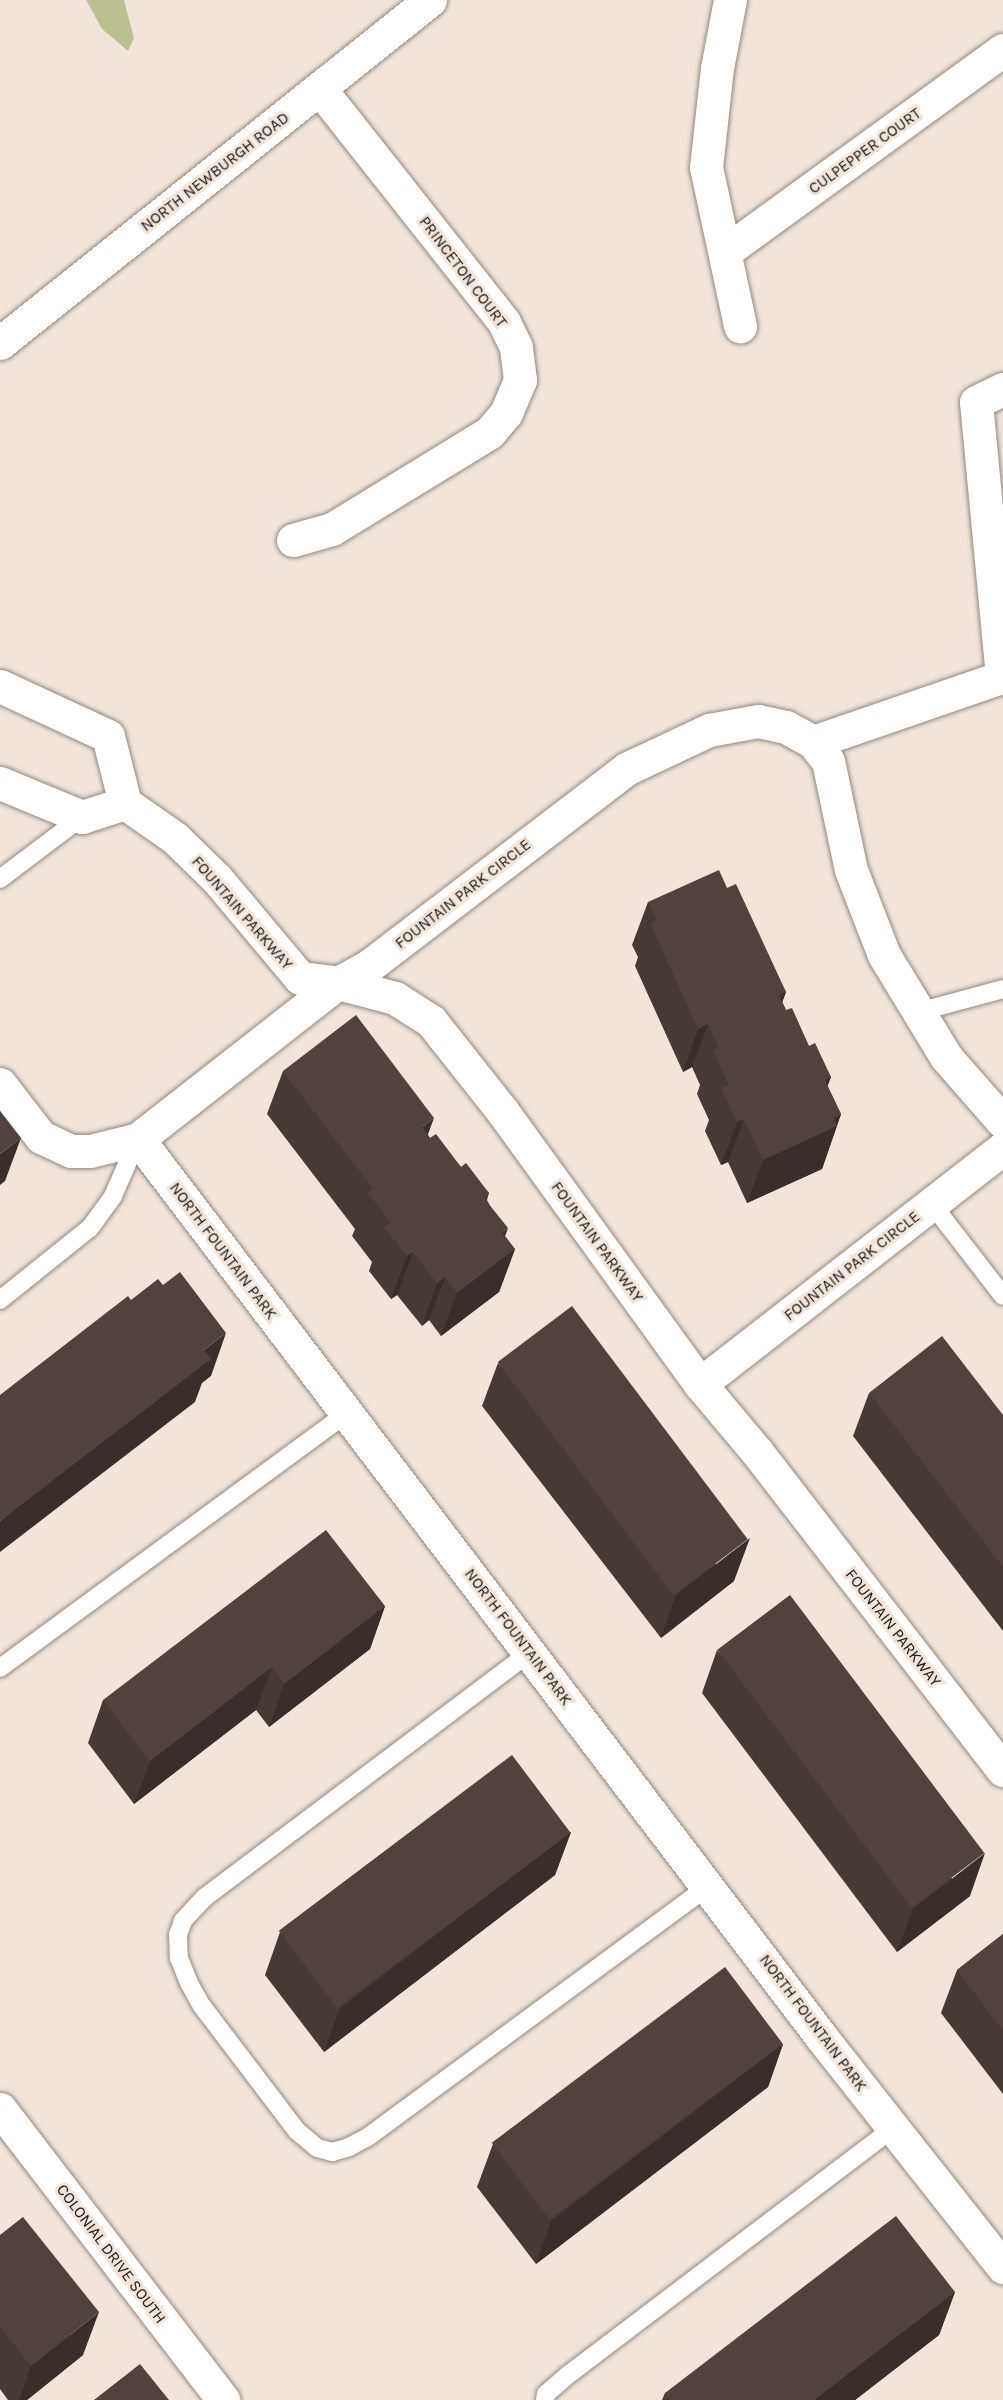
<!DOCTYPE html>
<html>
<head>
<meta charset="utf-8">
<style>
	body { margin:0 }
	#map { position:relative; width:1003px; height:2400px; overflow:hidden; background:#f1e5db; font-family:Karla,sans-serif }
	div>[style] { position:absolute }
	.water>* { inset:0; background:#bbc190 }
	.roads { filter:drop-shadow(0 0 2px #92877e) drop-shadow(0 0 2px #92877e) }
	.lane>* { height:18px; margin:-9px; padding:0 9px; transform-origin:9px; border-radius:9px; background:#fff }
	.street>* { height:33px; margin:-16.5px; padding:0 16.5px; transform-origin:16.5px; border-radius:16.5px; background:#fff }
	.secondary>* { height:33px; margin:-16.5px; padding:0 16.5px; transform-origin:16.5px; border-radius:16.5px; background:#fff }
	.wall>* { inset:0; background:#453a36 }
	.shaded-wall>* { inset:0; background:#382f2c }
	.building>* { inset:0; background:#50433f; transform-origin:0 0 }
	span { translate:-50% -50%; white-space:nowrap; text-align:center; line-height:1.15; -webkit-text-stroke:6px #f1e5db; paint-order:stroke }
	.street-label { font-size:16px; color:#1a1612 }
</style>
</head>
<body>
<div id="map">
	<div class="water">
		<i style="clip-path:polygon(86px 0,124px 0,134px 38px,128px 51px,102px 29px)"></i>
	</div>
	<div class="roads">
		<div class="lane">
			<i style="left:0;top:879px;width:103px;rotate:-37.1deg"></i>
			<i style="left:918px;top:1012px;width:88px;rotate:-15.1deg"></i>
			<i style="left:932px;top:1204px;width:116px;rotate:52.3deg"></i>
			<i style="left:0;top:1300px;width:115px;rotate:-38.7deg"></i>
			<i style="left:90px;top:1228px;width:39px;rotate:-54deg"></i>
			<i style="left:113px;top:1196px;width:62px;rotate:-66.3deg"></i>
			<i style="left:529px;top:1653px;width:406px;rotate:143deg"></i>
			<i style="left:205px;top:1897px;width:33px;rotate:133deg"></i>
			<i style="left:183px;top:1921px;width:15px;rotate:110deg"></i>
			<i style="left:178px;top:1935px;width:23px;rotate:88deg"></i>
			<i style="left:179px;top:1958px;width:27px;rotate:68deg"></i>
			<i style="left:189px;top:1983px;width:26px;rotate:61deg"></i>
			<i style="left:202px;top:2006px;width:157px;rotate:52.8deg"></i>
			<i style="left:297px;top:2131px;width:26px;rotate:40deg"></i>
			<i style="left:317px;top:2148px;width:16px;rotate:15deg"></i>
			<i style="left:332px;top:2152px;width:18px;rotate:-16deg"></i>
			<i style="left:349px;top:2147px;width:21px;rotate:-28deg"></i>
			<i style="left:368px;top:2137px;width:423px;rotate:-36.4deg"></i>
			<i style="left:0;top:1668px;width:431px;rotate:-36.3deg"></i>
			<i style="left:545px;top:2400px;width:6px;rotate:-81deg"></i>
			<i style="left:546px;top:2394px;width:29px;rotate:-41deg"></i>
			<i style="left:568px;top:2375px;width:408px;rotate:-37.2deg"></i>
		</div>
		<div class="street">
			<i style="left:730px;top:0;width:69px;rotate:100.8deg"></i>
			<i style="left:717px;top:68px;width:100px;rotate:96.3deg"></i>
			<i style="left:706px;top:167px;width:163px;rotate:77.9deg"></i>
			<i style="left:726px;top:251px;width:342px;rotate:-36deg"></i>
			<i style="left:293px;top:540px;width:41px;rotate:-15.8deg"></i>
			<i style="left:332px;top:529px;width:185px;rotate:-31.5deg"></i>
			<i style="left:490px;top:432px;width:25px;rotate:-50deg"></i>
			<i style="left:506px;top:413px;width:36px;rotate:-67deg"></i>
			<i style="left:520px;top:380px;width:33px;rotate:-97deg"></i>
			<i style="left:516px;top:347px;width:28px;rotate:-116deg"></i>
			<i style="left:504px;top:322px;width:297px;rotate:-128.3deg"></i>
			<i style="left:0;top:686px;width:119px;rotate:24.8deg"></i>
			<i style="left:108px;top:736px;width:69px;rotate:75.8deg"></i>
			<i style="left:125px;top:803px;width:61px;rotate:35deg"></i>
			<i style="left:175px;top:838px;width:59px;rotate:44.3deg"></i>
			<i style="left:217px;top:879px;width:129px;rotate:50deg"></i>
			<i style="left:300px;top:978px;width:38px;rotate:7deg"></i>
			<i style="left:338px;top:983px;width:59px;rotate:14.7deg"></i>
			<i style="left:395px;top:998px;width:43px;rotate:32.6deg"></i>
			<i style="left:431px;top:1021px;width:116px;rotate:51.6deg"></i>
			<i style="left:503px;top:1112px;width:336px;rotate:54.1deg"></i>
			<i style="left:700px;top:1384px;width:89px;rotate:50deg"></i>
			<i style="left:757px;top:1452px;width:402px;rotate:52.3deg"></i>
			<i style="left:813px;top:742px;width:200px;rotate:-19deg"></i>
			<i style="left:1002px;top:677px;width:276px;rotate:-95.4deg"></i>
			<i style="left:976px;top:402px;width:30px;rotate:-26deg"></i>
			<i style="left:0;top:783px;width:89px;rotate:22.5deg"></i>
			<i style="left:82px;top:817px;width:45px;rotate:-18deg"></i>
			<i style="left:0;top:1084px;width:67px;rotate:52.3deg"></i>
			<i style="left:41px;top:1137px;width:33px;rotate:25deg"></i>
			<i style="left:71px;top:1151px;width:19px"></i>
			<i style="left:90px;top:1151px;width:49px;rotate:-14deg"></i>
			<i style="left:138px;top:1139px;width:1130px;rotate:52.73deg"></i>
			<i style="left:822px;top:2038px;width:292px;rotate:51.7deg"></i>
			<i style="left:138px;top:1139px;width:254px;rotate:-38deg"></i>
			<i style="left:338px;top:983px;width:37px;rotate:-29deg"></i>
			<i style="left:370px;top:965px;width:322px;rotate:-37.4deg"></i>
			<i style="left:626px;top:769px;width:92px;rotate:-25.2deg"></i>
			<i style="left:709px;top:730px;width:50px;rotate:-10.4deg"></i>
			<i style="left:758px;top:721px;width:29px;rotate:12deg"></i>
			<i style="left:786px;top:727px;width:31px;rotate:29deg"></i>
			<i style="left:813px;top:742px;width:24px;rotate:52deg"></i>
			<i style="left:828px;top:761px;width:111px;rotate:78.1deg"></i>
			<i style="left:851px;top:870px;width:91px;rotate:68.8deg"></i>
			<i style="left:884px;top:955px;width:119px;rotate:58.7deg"></i>
			<i style="left:946px;top:1057px;width:86px;rotate:48.8deg"></i>
			<i style="left:700px;top:1384px;width:384px;rotate:-37.9deg"></i>
			<i style="left:0;top:2109px;width:367px;rotate:52.5deg"></i>
		</div>
		<div class="secondary">
			<i style="left:0;top:343px;width:550px;rotate:-38.58deg"></i>
		</div>
	</div>
	<div class="wall">
		<i style="clip-path:polygon(727px 888px,786px 992px,782px 1002px,786px 1010px,809px 1046px,831px 1077px,827px 1086px,841px 1114px,822px 1169px,747px 1203px,728px 1162px,721px 1165px,705px 1131px,709px 1120px,697px 1094px,700px 1085px,692px 1067px,683px 1072px,635px 966px,638px 957px,632px 945px,648px 902px)"></i>
		<i style="clip-path:polygon(283px 1071px,428px 1135px,430px 1138px,489px 1193px,487px 1200px,505px 1236px,515px 1249px,499px 1292px,441px 1336px,429px 1320px,422px 1326px,397px 1295px,391px 1299px,369px 1271px,372px 1262px,352px 1236px,355px 1229px,267px 1114px)"></i>
		<i style="clip-path:polygon(498px 1363px,734px 1581px,661px 1638px,482px 1406px)"></i>
		<i style="clip-path:polygon(869px 1393px,1003px 1415px,1003px 1631px,853px 1436px)"></i>
		<i style="clip-path:polygon(385px 1606px,370px 1649px,269px 1727px,256px 1710px,134px 1804px,88px 1743px,103px 1700px)"></i>
		<i style="clip-path:polygon(717px 1650px,970px 1896px,897px 1952px,702px 1693px)"></i>
		<i style="clip-path:polygon(571px 1832px,555px 1875px,324px 2052px,265px 1975px,280px 1932px)"></i>
		<i style="clip-path:polygon(1003px 1934px,1003px 2094px,941px 2013px,957px 1970px)"></i>
		<i style="clip-path:polygon(783px 2044px,768px 2087px,536px 2264px,477px 2187px,493px 2144px)"></i>
		<i style="clip-path:polygon(0 2235px,83px 2355px,27px 2400px,8px 2400px,0 2389px)"></i>
		<i style="clip-path:polygon(955px 2292px,939px 2335px,855px 2400px,662px 2400px,665px 2393px)"></i>
	</div>
	<div class="shaded-wall">
		<i style="clip-path:polygon(786px 992px,770px 1035px,779px 995px)"></i>
		<i style="clip-path:polygon(708px 1024px,692px 1067px,683px 1072px,698px 1029px)"></i>
		<i style="clip-path:polygon(831px 1077px,815px 1120px,825px 1080px)"></i>
		<i style="clip-path:polygon(841px 1114px,822px 1169px,747px 1203px,763px 1160px)"></i>
		<i style="clip-path:polygon(434px 1118px,418px 1161px,422px 1127px)"></i>
		<i style="clip-path:polygon(744px 1119px,728px 1162px,721px 1165px,737px 1122px)"></i>
		<i style="clip-path:polygon(21px 1138px,5px 1181px,0 1185px,0 1154px)"></i>
		<i style="clip-path:polygon(508px 1228px,495px 1264px,515px 1249px,499px 1292px,441px 1336px,457px 1293px,502px 1233px)"></i>
		<i style="clip-path:polygon(413px 1252px,397px 1295px,391px 1299px,407px 1256px)"></i>
		<i style="clip-path:polygon(445px 1277px,429px 1320px,422px 1326px,437px 1283px)"></i>
		<i style="clip-path:polygon(226px 1333px,211px 1376px,202px 1383px,195px 1402px,0 1552px,0 1521px,204px 1350px)"></i>
		<i style="clip-path:polygon(750px 1538px,734px 1581px,661px 1638px,676px 1595px)"></i>
		<i style="clip-path:polygon(385px 1606px,370px 1649px,269px 1727px,284px 1684px)"></i>
		<i style="clip-path:polygon(272px 1667px,256px 1710px,134px 1804px,150px 1761px)"></i>
		<i style="clip-path:polygon(571px 1832px,555px 1875px,324px 2052px,339px 2009px)"></i>
		<i style="clip-path:polygon(985px 1853px,970px 1896px,897px 1952px,913px 1909px)"></i>
		<i style="clip-path:polygon(783px 2044px,768px 2087px,536px 2264px,551px 2221px)"></i>
		<i style="clip-path:polygon(955px 2292px,939px 2335px,855px 2400px,814px 2400px)"></i>
		<i style="clip-path:polygon(99px 2312px,83px 2355px,27px 2400px,19px 2400px,31px 2366px)"></i>
	</div>
	<div class="building">
		<i style="clip-path:polygon(719px 870px,727px 888px,736px 884px,786px 992px,779px 995px,786px 1010px,792px 1008px,809px 1046px,815px 1043px,831px 1077px,825px 1080px,841px 1114px,834px 1118px,837px 1126px,763px 1160px,744px 1119px,737px 1122px,721px 1088px,729px 1085px,713px 1051px,719px 1048px,708px 1024px,698px 1029px,650px 923px,657px 920px,648px 902px)"></i>
		<i style="clip-path:polygon(356px 1015px,434px 1118px,422px 1127px,430px 1138px,436px 1134px,461px 1167px,466px 1163px,489px 1193px,484px 1198px,508px 1228px,502px 1233px,515px 1249px,457px 1293px,445px 1277px,437px 1283px,413px 1252px,407px 1256px,384px 1228px,391px 1223px,368px 1193px,373px 1189px,283px 1071px)"></i>
		<i style="clip-path:polygon(0 1111px,21px 1138px,0 1154px)"></i>
		<i style="clip-path:polygon(180px 1272px,226px 1333px,204px 1350px,211px 1359px,0 1521px,0 1395px,128px 1296px,131px 1300px,158px 1279px,163px 1285px)"></i>
		<i style="left:572px;top:1306px;width:292px;height:93px;rotate:53deg"></i>
		<i style="clip-path:polygon(942px 1336px,1003px 1415px,1003px 1567px,869px 1393px)"></i>
		<i style="clip-path:polygon(326px 1530px,385px 1606px,284px 1684px,272px 1667px,150px 1761px,103px 1700px)"></i>
		<i style="left:790px;top:1595px;width:323px;height:91px;rotate:53deg"></i>
		<i style="left:512px;top:1755px;width:97px;height:292px;rotate:53deg"></i>
		<i style="clip-path:polygon(1003px 1934px,1003px 2031px,957px 1970px)"></i>
		<i style="left:725px;top:1967px;width:96px;height:292px;rotate:53deg"></i>
		<i style="clip-path:polygon(896px 2216px,955px 2292px,814px 2400px,670px 2400px,665px 2393px)"></i>
		<i style="clip-path:polygon(23px 2217px,99px 2312px,31px 2366px,0 2327px,0 2235px)"></i>
		<i style="clip-path:polygon(140px 2364px,169px 2400px,94px 2400px)"></i>
	</div>
	<div class="street-label">
		<span style="left:865px;top:151px;rotate:-36deg">CULPEPPER COURT</span>
		<span style="left:215px;top:172px;rotate:-38deg">NORTH NEWBURGH ROAD</span>
		<span style="left:463px;top:272px;rotate:53deg">PRINCETON COURT</span>
		<span style="left:463px;top:894px;rotate:-38deg">FOUNTAIN PARK CIRCLE</span>
		<span style="left:242px;top:913px;rotate:49deg">FOUNTAIN PARKWAY</span>
		<span style="left:597px;top:1242px;rotate:54deg">FOUNTAIN PARKWAY</span>
		<span style="left:223px;top:1251px;rotate:53deg">NORTH FOUNTAIN PARK</span>
		<span style="left:852px;top:1266px;rotate:-38deg">FOUNTAIN PARK CIRCLE</span>
		<span style="left:893px;top:1628px;rotate:52deg">FOUNTAIN PARKWAY</span>
		<span style="left:518px;top:1637px;rotate:53deg">NORTH FOUNTAIN PARK</span>
		<span style="left:813px;top:2023px;rotate:53deg">NORTH FOUNTAIN PARK</span>
		<span style="left:111px;top:2254px;rotate:53deg">COLONIAL DRIVE SOUTH</span>
	</div>
</div>
</body>
</html>
